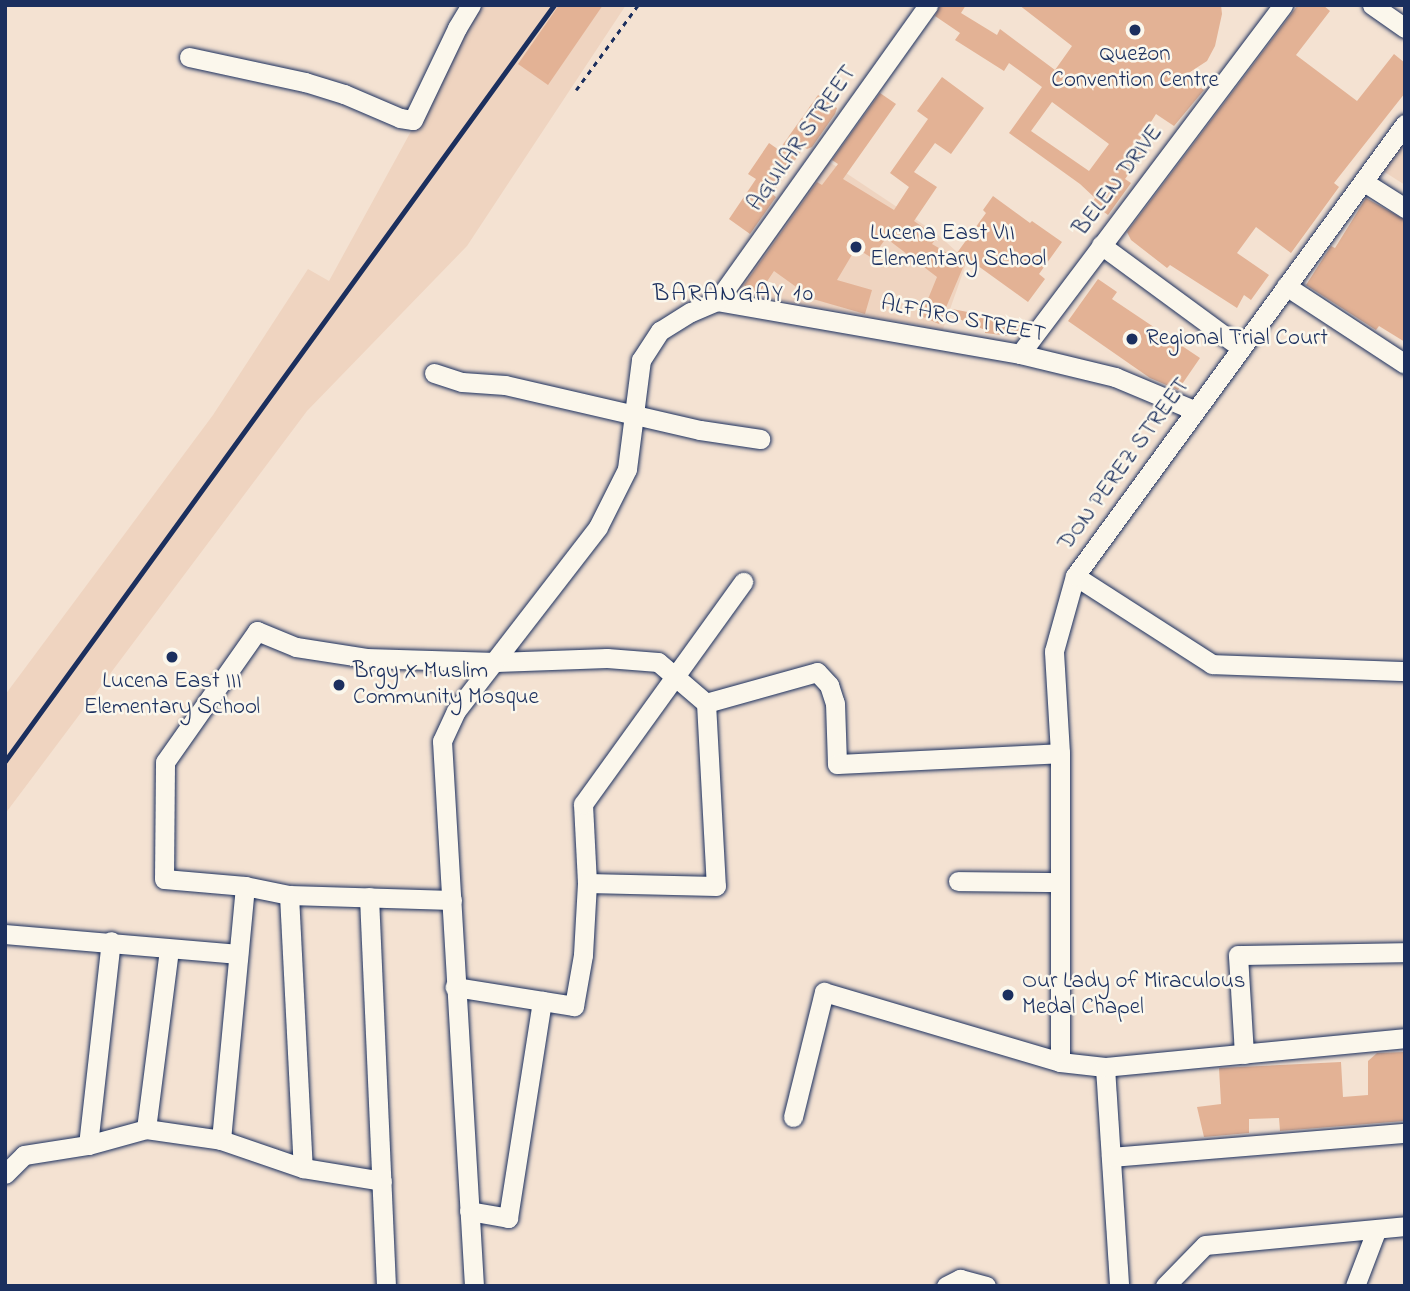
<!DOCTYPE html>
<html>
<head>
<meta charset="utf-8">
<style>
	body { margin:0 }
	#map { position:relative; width:1410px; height:1291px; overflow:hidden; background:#f4e2d2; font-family:"Indie Flower",sans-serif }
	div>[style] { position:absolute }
	.built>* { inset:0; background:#efd4c0 }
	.building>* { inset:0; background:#e3b295 }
	.path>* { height:2.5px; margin-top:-1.25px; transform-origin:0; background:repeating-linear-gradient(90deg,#1b2f5e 0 5px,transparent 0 10px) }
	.roads { filter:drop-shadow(0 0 2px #1b2f5e) drop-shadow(0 0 2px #1b2f5e) }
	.minor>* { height:19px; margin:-9.5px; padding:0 9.5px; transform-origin:9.5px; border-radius:9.5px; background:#fbf7ec }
	.rail>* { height:5px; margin:-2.5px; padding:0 2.5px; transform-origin:2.5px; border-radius:2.5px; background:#1b2f5e }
	.dots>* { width:19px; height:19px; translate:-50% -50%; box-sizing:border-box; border:4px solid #fbf7ec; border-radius:50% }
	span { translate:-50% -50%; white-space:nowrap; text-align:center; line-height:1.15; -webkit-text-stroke:5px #fbf7ec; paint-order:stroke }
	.poi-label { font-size:23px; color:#1b2f5e }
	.left { translate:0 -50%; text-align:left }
	.street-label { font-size:23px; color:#1b2f5e }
	.neighbourhood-label { font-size:24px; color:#1b2f5e; letter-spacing:2px }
	.frame { position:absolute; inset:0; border:7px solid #1b2f5e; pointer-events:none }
</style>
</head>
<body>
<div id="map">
	<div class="built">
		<i style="clip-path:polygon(469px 5px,626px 5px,467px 246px,307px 411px,5px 814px,5px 695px,213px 415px,308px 269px,329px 281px,432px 93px)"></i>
		<i style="clip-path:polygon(1405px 139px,1405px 185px,1383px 171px)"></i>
		<i style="clip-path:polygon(822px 157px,936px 233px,967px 261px,943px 329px,732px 292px)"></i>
	</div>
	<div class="building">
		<i style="clip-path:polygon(559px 5px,603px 5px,548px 85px,518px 64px)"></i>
		<i style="clip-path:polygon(evenodd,940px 5px,966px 5px,961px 13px,997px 35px,1000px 29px,1055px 70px,1072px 46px,1019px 5px,1221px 5px,1222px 14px,1215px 46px,1207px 61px,1184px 76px,1204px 90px,1174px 126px,1156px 114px,1139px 141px,1148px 147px,1125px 179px,1131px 183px,1108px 215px,1092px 203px,1095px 198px,1080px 184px,1009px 133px,1042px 87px,1009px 63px,1004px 71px,955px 40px,960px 33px,935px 16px,940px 5px,1052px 102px,1109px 144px,1089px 171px,1031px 131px,1052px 102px)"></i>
		<i style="clip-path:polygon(1298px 5px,1323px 5px,1330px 11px,1296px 55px,1357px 101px,1394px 54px,1405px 63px,1405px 93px,1334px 183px,1339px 187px,1291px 253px,1256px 227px,1237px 253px,1269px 275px,1251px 300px,1244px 295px,1237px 308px,1170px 265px,1167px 268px,1131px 240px,1127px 232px)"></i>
		<i style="clip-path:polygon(942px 77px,984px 108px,951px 154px,935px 143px,914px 172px,937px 187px,914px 221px,937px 237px,932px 244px,954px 257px,986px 213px,983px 210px,993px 196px,1030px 223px,1032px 221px,1062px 242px,1039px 274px,1045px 279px,1028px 302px,967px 258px,939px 324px,921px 316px,937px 277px,886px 238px,872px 258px,856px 248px,837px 280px,872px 290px,865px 314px,813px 299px,774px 271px,758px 295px,744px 285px,817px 182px,822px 185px,838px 164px,832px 160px,880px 93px,896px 104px,843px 179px,894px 210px,909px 187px,890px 173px,928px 119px,917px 111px)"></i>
		<i style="clip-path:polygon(818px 95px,837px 108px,835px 114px,812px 147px,807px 149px,804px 147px,772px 194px,776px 197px,750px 234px,729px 219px,756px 179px,748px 174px,769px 143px,779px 150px)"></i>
		<i style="clip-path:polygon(1366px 198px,1405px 220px,1405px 342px,1379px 326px,1376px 330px,1306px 285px,1331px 246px,1335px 248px)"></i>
		<i style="clip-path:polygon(1098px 279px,1117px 292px,1112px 299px,1200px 358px,1178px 390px,1150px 378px,1068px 321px)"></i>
		<i style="clip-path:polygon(952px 309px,1021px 322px,1018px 337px,985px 333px,985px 330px,950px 315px)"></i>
		<i style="clip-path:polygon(1405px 1052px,1404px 1121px,1280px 1131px,1279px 1118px,1249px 1119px,1249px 1133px,1204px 1137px,1197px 1107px,1221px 1104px,1219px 1068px,1341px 1062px,1343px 1097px,1368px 1095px,1368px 1061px,1377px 1053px)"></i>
	</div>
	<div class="path">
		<i style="left:576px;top:90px;width:105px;rotate:-53.9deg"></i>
	</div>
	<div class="roads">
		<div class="minor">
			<i style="left:1372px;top:5px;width:40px;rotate:34.9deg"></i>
			<i style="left:189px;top:57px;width:119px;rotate:12.2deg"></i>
			<i style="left:305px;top:82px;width:41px;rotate:17.1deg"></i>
			<i style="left:344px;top:94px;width:61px;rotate:23.2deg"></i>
			<i style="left:400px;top:118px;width:13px;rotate:9deg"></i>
			<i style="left:413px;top:120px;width:102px;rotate:-64.4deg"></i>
			<i style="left:457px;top:28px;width:27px;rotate:-59deg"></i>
			<i style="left:1364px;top:182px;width:49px;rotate:32.4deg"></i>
			<i style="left:1101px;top:245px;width:174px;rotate:36.3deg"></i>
			<i style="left:1286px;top:286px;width:142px;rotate:33.2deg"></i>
			<i style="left:717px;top:301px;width:308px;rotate:9.9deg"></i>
			<i style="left:1020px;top:354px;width:98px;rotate:13.6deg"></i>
			<i style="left:1115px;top:377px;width:86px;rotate:22.7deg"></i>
			<i style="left:717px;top:301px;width:364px;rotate:-54.5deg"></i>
			<i style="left:1020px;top:354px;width:437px;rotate:-53deg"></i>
			<i style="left:434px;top:373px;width:29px;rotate:18deg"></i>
			<i style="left:462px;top:382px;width:43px;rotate:4deg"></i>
			<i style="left:505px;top:385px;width:200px;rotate:13deg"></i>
			<i style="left:700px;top:430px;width:61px;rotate:8.5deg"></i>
			<i style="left:1075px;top:576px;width:163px;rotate:32.7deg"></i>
			<i style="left:1212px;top:664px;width:193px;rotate:2.1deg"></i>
			<i style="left:706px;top:703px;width:115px;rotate:-15.6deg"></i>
			<i style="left:817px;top:672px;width:18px;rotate:47deg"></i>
			<i style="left:829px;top:685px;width:19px;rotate:72deg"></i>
			<i style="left:835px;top:703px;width:61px;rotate:88.1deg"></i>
			<i style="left:837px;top:764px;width:223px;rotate:-2.8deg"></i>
			<i style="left:958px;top:881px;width:102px;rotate:0.6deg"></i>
			<i style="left:587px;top:883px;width:79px;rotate:-92.9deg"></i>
			<i style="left:583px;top:804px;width:274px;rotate:-54.2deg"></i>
			<i style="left:245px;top:886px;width:255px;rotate:95.4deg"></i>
			<i style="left:221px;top:1140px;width:87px;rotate:18.9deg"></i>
			<i style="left:303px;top:1168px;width:80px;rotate:9.3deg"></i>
			<i style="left:289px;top:895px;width:273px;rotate:87.1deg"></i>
			<i style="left:369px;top:897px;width:389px;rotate:87.5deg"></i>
			<i style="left:452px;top:900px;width:163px;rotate:-178.2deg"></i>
			<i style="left:289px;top:895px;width:45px;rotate:-168.4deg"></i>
			<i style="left:245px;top:886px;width:81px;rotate:-175.1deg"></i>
			<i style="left:164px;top:879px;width:117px;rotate:-89.5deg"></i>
			<i style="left:165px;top:762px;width:160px;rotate:-54.9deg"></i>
			<i style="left:257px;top:631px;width:42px;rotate:22.3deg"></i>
			<i style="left:296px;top:647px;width:71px;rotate:8.9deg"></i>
			<i style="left:366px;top:658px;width:130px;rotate:1.8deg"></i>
			<i style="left:496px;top:662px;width:111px;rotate:-2.1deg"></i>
			<i style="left:607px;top:658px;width:51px;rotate:4.5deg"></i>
			<i style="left:658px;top:662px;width:63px;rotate:40.5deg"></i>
			<i style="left:706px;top:703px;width:183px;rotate:86.9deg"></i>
			<i style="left:716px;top:886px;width:129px;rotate:-178.7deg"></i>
			<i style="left:587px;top:883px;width:72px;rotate:93.2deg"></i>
			<i style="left:583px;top:955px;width:52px;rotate:100deg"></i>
			<i style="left:574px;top:1006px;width:121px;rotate:-170.9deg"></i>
			<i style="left:5px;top:934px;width:234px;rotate:4.9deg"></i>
			<i style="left:1244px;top:1054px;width:99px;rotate:-93.5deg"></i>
			<i style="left:1238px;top:955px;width:167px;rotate:-1deg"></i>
			<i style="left:1060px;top:1062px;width:309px;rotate:-90deg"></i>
			<i style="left:1060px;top:753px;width:102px;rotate:-93.4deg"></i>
			<i style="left:1054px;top:651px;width:78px;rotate:-74.4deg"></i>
			<i style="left:1075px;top:576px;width:560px;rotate:-53.87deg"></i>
			<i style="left:1105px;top:1067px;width:219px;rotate:86.3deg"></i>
			<i style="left:793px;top:1117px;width:129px;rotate:-76.1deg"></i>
			<i style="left:824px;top:992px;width:246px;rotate:16.5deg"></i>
			<i style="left:1060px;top:1062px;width:45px;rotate:6.3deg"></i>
			<i style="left:1105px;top:1067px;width:301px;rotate:-5.5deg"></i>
			<i style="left:146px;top:1129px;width:180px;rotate:-82.7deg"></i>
			<i style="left:88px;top:1145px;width:205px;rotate:-83.6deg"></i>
			<i style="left:1111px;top:1157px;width:295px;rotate:-4.7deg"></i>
			<i style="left:5px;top:1174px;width:27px;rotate:-45deg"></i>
			<i style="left:24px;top:1155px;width:65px;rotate:-8.9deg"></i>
			<i style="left:88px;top:1145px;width:60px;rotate:-15.4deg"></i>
			<i style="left:146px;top:1129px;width:76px;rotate:8.3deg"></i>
			<i style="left:469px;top:1211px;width:40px;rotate:10deg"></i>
			<i style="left:508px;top:1218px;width:220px;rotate:-81.1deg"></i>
			<i style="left:474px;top:1286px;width:546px;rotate:-93.36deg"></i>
			<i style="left:442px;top:741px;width:33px;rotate:-65deg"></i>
			<i style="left:456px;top:711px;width:232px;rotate:-52.3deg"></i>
			<i style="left:598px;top:527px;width:65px;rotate:-63.4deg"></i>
			<i style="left:627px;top:469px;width:110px;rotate:-82.7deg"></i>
			<i style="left:641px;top:360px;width:35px;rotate:-57deg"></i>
			<i style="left:660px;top:331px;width:36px;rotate:-32deg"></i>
			<i style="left:691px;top:312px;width:28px;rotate:-23deg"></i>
			<i style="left:946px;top:1286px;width:16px;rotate:-27deg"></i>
			<i style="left:960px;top:1279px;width:27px;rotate:15deg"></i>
			<i style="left:1165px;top:1286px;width:57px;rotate:-45.7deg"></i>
			<i style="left:1205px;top:1245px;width:201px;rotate:-5.4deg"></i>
			<i style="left:1355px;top:1286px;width:59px;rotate:-69.1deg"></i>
		</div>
	</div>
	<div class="rail">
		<i style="left:5px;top:761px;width:934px;rotate:-54.01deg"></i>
	</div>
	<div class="dots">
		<i style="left:1135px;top:30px;background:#1b2f5e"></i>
		<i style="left:856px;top:247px;background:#1b2f5e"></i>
		<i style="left:1132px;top:339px;background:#1b2f5e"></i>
		<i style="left:172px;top:657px;background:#1b2f5e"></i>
		<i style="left:339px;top:685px;background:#1b2f5e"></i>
		<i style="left:1008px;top:995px;background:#1b2f5e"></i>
	</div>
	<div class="poi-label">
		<span style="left:1135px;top:68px">Quezon<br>Convention Centre</span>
		<span class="left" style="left:870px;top:247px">Lucena East VII<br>Elementary School</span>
		<span class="left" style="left:1146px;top:339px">Regional Trial Court</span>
		<span class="left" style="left:353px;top:685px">Brgy X Muslim<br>Community Mosque</span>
		<span style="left:172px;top:695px">Lucena East III<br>Elementary School</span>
		<span class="left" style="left:1022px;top:995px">Our Lady of Miraculous<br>Medal Chapel</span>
	</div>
	<div class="street-label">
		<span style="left:803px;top:139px;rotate:-55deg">AGUILAR STREET</span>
		<span style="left:1119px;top:181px;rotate:-53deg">BELEN DRIVE</span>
		<span style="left:963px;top:320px;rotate:11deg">ALFARO STREET</span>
		<span style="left:1125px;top:465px;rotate:-54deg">DON PEREZ STREET</span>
	</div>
	<div class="neighbourhood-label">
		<span style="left:734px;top:295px">BARANGAY 10</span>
	</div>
	<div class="frame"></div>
</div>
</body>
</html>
